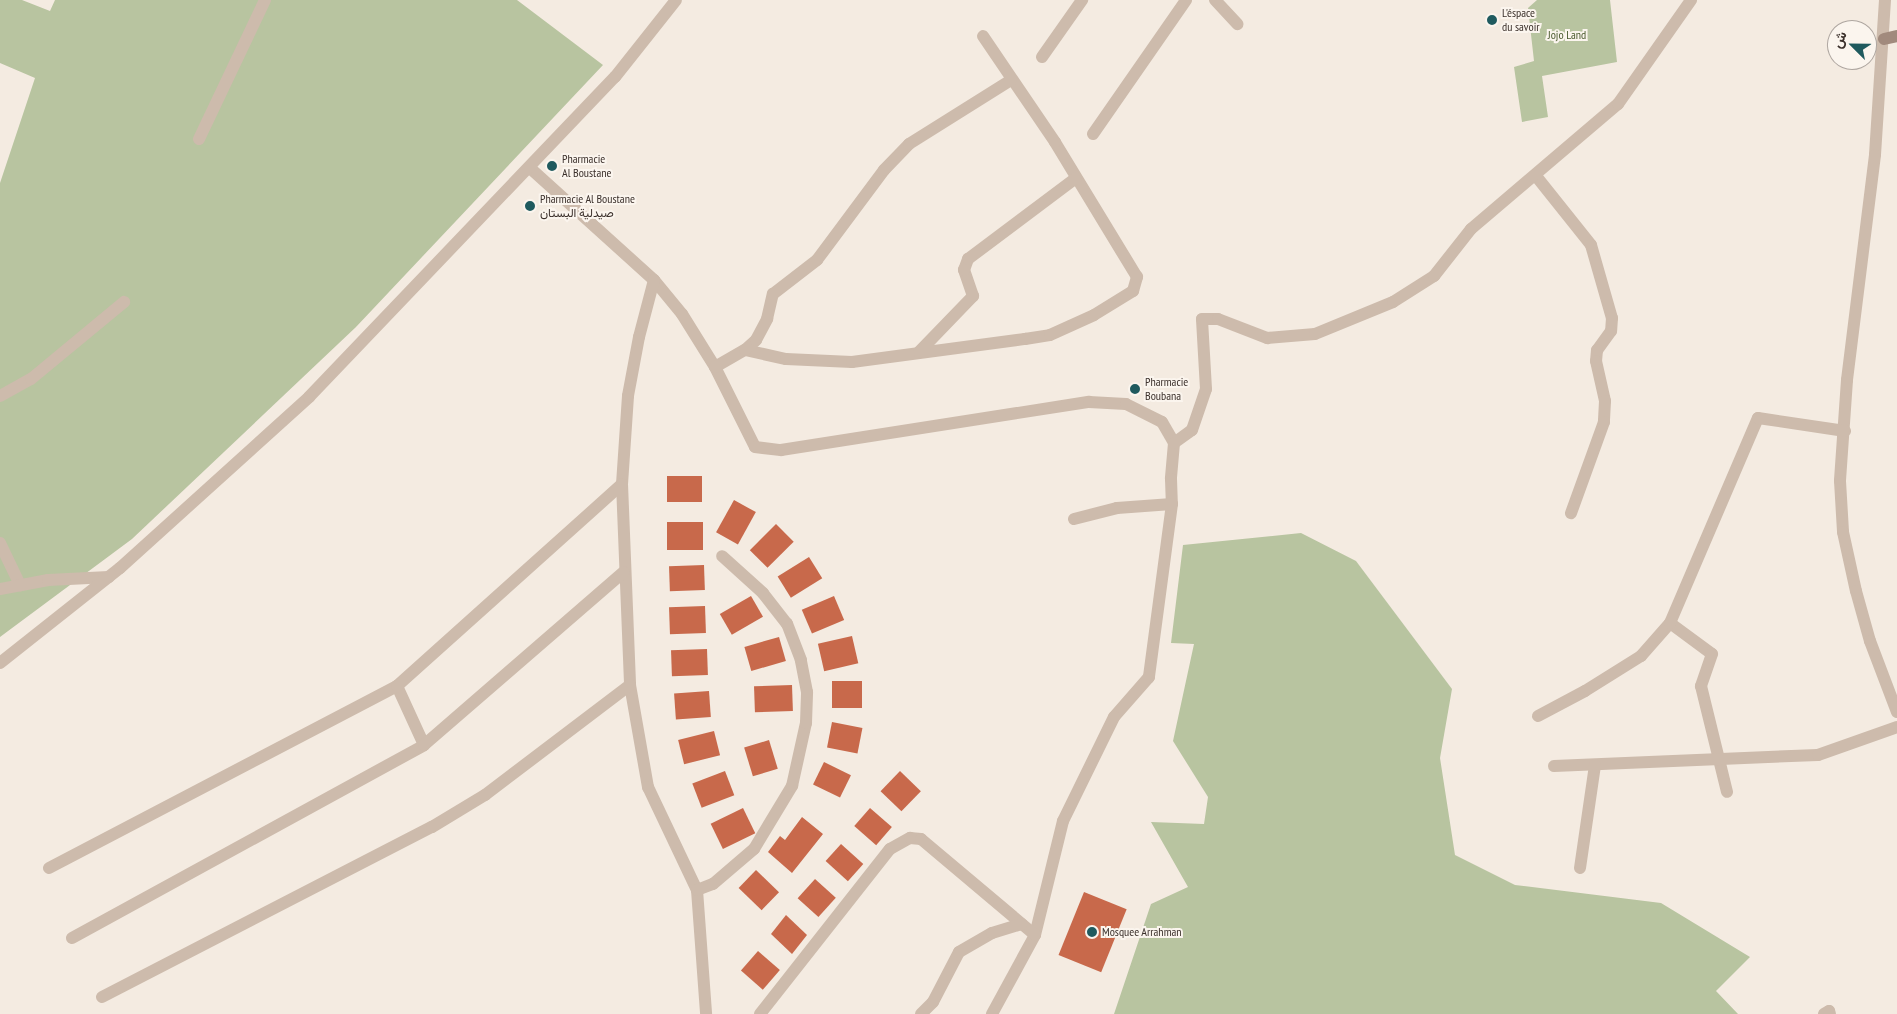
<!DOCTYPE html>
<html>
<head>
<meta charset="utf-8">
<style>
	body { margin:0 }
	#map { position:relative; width:1897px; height:1014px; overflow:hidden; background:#f4ebe1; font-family:"PT Sans Narrow",Vazirmatn,sans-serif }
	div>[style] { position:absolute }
	.green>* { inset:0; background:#b8c4a0 }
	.building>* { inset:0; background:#c8694b; transform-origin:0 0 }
	.minor>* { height:12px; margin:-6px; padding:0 6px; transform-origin:6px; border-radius:6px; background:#cdbbac }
	.secondary>* { height:12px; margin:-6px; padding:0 6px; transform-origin:6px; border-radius:6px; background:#a18a7d }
	.dots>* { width:14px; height:14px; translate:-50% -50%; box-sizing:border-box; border:2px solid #fbf5ee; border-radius:50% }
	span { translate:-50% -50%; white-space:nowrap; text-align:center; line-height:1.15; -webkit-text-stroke:4px #fbf5ee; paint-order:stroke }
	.poi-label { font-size:12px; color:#3b302b }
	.left { translate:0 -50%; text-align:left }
	.park-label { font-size:12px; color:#4a5a2e }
	.north { position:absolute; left:1827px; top:20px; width:50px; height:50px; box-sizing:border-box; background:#fbf5ee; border:1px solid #aea6a0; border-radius:50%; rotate:293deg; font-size:14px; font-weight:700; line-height:20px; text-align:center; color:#3b302b }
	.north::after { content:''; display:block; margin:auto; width:18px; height:22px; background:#1f5a5e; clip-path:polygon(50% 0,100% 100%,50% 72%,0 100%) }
</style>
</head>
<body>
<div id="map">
	<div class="green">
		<i style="clip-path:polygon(0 0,22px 0,50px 11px,55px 0,517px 0,603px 65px,356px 327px,132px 539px,0 637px,0 183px,35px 78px,0 63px)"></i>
		<i style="clip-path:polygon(1537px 0,1610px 0,1617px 62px,1542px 76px,1548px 117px,1522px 122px,1514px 67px,1534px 61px,1528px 8px)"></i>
		<i style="clip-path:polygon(1301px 533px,1356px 561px,1452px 689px,1440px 758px,1455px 855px,1515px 885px,1661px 903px,1750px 957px,1716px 991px,1738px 1014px,1114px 1014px,1151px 904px,1188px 887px,1151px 822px,1204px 824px,1208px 797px,1173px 741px,1194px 644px,1171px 643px,1183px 545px)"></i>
	</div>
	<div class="building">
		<i style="left:667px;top:476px;width:35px;height:26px"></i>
		<i style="left:734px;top:500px;width:25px;height:37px;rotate:29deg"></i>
		<i style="left:667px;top:522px;width:36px;height:28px"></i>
		<i style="left:776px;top:524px;width:25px;height:37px;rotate:45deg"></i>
		<i style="left:809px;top:557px;width:25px;height:37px;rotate:58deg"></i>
		<i style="left:704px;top:565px;width:25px;height:35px;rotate:88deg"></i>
		<i style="left:751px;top:596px;width:24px;height:36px;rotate:60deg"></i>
		<i style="left:834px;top:596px;width:26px;height:35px;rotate:67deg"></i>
		<i style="left:705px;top:606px;width:27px;height:36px;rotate:88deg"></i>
		<i style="left:852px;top:636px;width:28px;height:35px;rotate:77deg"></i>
		<i style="left:779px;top:637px;width:25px;height:36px;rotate:74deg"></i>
		<i style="left:707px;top:649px;width:26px;height:36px;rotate:88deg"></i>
		<i style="left:862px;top:681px;width:27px;height:30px;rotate:90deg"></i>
		<i style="left:792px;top:685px;width:26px;height:38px;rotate:88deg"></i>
		<i style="left:709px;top:691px;width:26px;height:35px;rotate:86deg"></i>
		<i style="left:832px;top:722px;width:31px;height:26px;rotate:11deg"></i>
		<i style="left:714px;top:731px;width:25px;height:37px;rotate:76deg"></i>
		<i style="left:769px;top:740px;width:30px;height:26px;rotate:73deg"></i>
		<i style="left:824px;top:762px;width:30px;height:25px;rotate:26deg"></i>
		<i style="left:725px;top:771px;width:26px;height:35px;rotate:69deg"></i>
		<i style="left:900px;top:771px;width:29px;height:28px;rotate:44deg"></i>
		<i style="left:743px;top:808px;width:28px;height:36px;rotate:64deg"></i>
		<i style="left:870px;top:808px;width:29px;height:24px;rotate:41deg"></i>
		<i style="clip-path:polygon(802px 817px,823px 834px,792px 873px,768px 852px,780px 836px,785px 840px)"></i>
		<i style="left:841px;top:844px;width:30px;height:23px;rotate:42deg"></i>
		<i style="left:756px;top:870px;width:32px;height:25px;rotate:44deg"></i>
		<i style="left:815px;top:879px;width:28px;height:26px;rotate:42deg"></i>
		<i style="left:1084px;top:892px;width:46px;height:68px;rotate:22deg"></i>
		<i style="clip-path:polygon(786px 915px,807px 935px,792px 954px,771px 934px)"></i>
		<i style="left:758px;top:951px;width:29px;height:26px;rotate:41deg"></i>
	</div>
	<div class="minor">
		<i style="left:1215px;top:0;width:33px;rotate:47deg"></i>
		<i style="left:1885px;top:0;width:155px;rotate:93.7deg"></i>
		<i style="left:1875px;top:155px;width:227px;rotate:97.1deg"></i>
		<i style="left:1847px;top:380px;width:101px;rotate:94deg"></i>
		<i style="left:1840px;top:481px;width:51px;rotate:86.6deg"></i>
		<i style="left:1843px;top:532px;width:60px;rotate:77.6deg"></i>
		<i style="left:1856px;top:591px;width:52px;rotate:74.4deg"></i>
		<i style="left:1870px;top:641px;width:76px;rotate:69.2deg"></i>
		<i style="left:1042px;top:57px;width:70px;rotate:-54.9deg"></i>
		<i style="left:1093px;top:134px;width:163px;rotate:-55.2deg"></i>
		<i style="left:199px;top:139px;width:154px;rotate:-64.6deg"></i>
		<i style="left:530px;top:168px;width:167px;rotate:42.1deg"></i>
		<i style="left:654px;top:280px;width:44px;rotate:50.5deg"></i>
		<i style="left:682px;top:314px;width:62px;rotate:58.1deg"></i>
		<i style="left:715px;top:367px;width:89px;rotate:63.4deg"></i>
		<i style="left:755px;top:447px;width:26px;rotate:7deg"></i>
		<i style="left:781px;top:450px;width:312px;rotate:-8.9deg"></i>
		<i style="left:1089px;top:402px;width:37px;rotate:3deg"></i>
		<i style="left:1126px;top:404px;width:40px;rotate:26.6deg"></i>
		<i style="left:1162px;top:422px;width:24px;rotate:60deg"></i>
		<i style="left:1174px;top:443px;width:36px;rotate:95deg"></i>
		<i style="left:1171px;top:479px;width:25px;rotate:88deg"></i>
		<i style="left:1172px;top:504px;width:175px;rotate:97.6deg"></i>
		<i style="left:1149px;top:677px;width:53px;rotate:131.2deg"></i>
		<i style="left:1114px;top:717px;width:116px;rotate:116.1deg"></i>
		<i style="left:1063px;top:821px;width:117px;rotate:103.8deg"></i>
		<i style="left:1035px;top:935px;width:90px;rotate:118.6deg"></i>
		<i style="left:1536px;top:176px;width:88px;rotate:51.4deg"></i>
		<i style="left:1591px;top:245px;width:76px;rotate:74deg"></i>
		<i style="left:1612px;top:318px;width:13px;rotate:94deg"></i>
		<i style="left:1611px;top:331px;width:24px;rotate:126deg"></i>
		<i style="left:1597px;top:350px;width:11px;rotate:95deg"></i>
		<i style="left:1596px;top:361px;width:41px;rotate:77.3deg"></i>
		<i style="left:1605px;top:401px;width:21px;rotate:93deg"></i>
		<i style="left:1604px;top:422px;width:97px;rotate:109.9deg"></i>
		<i style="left:654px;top:280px;width:59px;rotate:104.7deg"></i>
		<i style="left:639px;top:337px;width:60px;rotate:100.6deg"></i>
		<i style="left:628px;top:396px;width:88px;rotate:93.9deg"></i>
		<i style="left:622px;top:484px;width:201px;rotate:87.7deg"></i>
		<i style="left:630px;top:685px;width:104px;rotate:80deg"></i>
		<i style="left:648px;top:787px;width:114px;rotate:64.6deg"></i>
		<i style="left:697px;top:890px;width:124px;rotate:85.8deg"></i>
		<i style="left:745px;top:350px;width:42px;rotate:12.4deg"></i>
		<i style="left:786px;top:359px;width:66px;rotate:2.6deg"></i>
		<i style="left:852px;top:362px;width:175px;rotate:-7.6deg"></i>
		<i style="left:1025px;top:339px;width:25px;rotate:-9deg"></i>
		<i style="left:1050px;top:335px;width:48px;rotate:-24.4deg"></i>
		<i style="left:1094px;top:315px;width:46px;rotate:-31.6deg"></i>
		<i style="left:1133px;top:291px;width:15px;rotate:-74deg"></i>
		<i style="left:1137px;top:277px;width:158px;rotate:-121.3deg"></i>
		<i style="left:1055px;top:142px;width:128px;rotate:-124.2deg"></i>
		<i style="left:919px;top:352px;width:78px;rotate:-46deg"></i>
		<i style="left:973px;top:296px;width:28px;rotate:-109deg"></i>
		<i style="left:964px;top:270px;width:12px;rotate:-70deg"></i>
		<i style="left:968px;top:259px;width:135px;rotate:-36.9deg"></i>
		<i style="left:715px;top:367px;width:34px;rotate:-30deg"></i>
		<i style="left:745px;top:350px;width:15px;rotate:-42deg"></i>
		<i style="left:756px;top:340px;width:24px;rotate:-62deg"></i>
		<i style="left:767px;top:319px;width:26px;rotate:-77deg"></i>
		<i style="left:773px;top:294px;width:56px;rotate:-37.7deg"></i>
		<i style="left:817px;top:260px;width:112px;rotate:-53.3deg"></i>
		<i style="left:884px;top:170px;width:36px;rotate:-46deg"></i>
		<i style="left:909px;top:144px;width:120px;rotate:-32.1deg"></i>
		<i style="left:0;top:396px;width:35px;rotate:-29deg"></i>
		<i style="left:31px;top:379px;width:121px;rotate:-39.6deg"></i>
		<i style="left:1174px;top:443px;width:22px;rotate:-36deg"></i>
		<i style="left:1192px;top:430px;width:43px;rotate:-71.1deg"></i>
		<i style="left:1206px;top:389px;width:70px;rotate:-93.3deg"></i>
		<i style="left:1202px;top:319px;width:16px"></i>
		<i style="left:1218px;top:319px;width:53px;rotate:21.2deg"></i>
		<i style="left:1267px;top:338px;width:48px;rotate:-4.8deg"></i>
		<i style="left:1315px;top:334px;width:84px;rotate:-22.3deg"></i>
		<i style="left:1393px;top:302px;width:49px;rotate:-32.4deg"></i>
		<i style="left:1434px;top:276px;width:60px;rotate:-51.8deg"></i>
		<i style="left:1471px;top:229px;width:193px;rotate:-40.4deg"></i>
		<i style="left:1618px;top:104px;width:127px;rotate:-54.9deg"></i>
		<i style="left:1074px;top:519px;width:44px;rotate:-14.3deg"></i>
		<i style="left:1117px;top:508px;width:55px;rotate:-4.2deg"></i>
		<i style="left:0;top:543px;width:47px;rotate:64.5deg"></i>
		<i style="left:0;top:589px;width:49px;rotate:-10.6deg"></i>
		<i style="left:48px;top:580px;width:61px;rotate:-2.8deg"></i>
		<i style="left:1670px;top:623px;width:52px;rotate:36.4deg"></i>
		<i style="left:1712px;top:654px;width:34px;rotate:109deg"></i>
		<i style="left:1701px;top:686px;width:109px;rotate:76.2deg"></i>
		<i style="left:0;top:663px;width:153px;rotate:-38.4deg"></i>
		<i style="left:120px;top:568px;width:255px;rotate:-42.1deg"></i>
		<i style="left:309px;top:397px;width:443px;rotate:-46.3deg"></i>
		<i style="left:615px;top:77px;width:98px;rotate:-51.6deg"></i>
		<i style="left:397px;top:686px;width:65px;rotate:65.4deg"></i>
		<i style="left:1538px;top:716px;width:53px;rotate:-28deg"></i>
		<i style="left:1585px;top:691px;width:66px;rotate:-32deg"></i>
		<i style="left:1641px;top:656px;width:44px;rotate:-48.7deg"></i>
		<i style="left:1670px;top:623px;width:223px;rotate:-66.8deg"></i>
		<i style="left:1758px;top:418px;width:88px;rotate:8.5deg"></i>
		<i style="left:1554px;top:766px;width:264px;rotate:-2.4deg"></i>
		<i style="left:1818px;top:755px;width:84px;rotate:-19.5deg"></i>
		<i style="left:49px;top:868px;width:393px;rotate:-27.6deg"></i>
		<i style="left:397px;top:686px;width:302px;rotate:-41.9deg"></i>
		<i style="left:1580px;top:868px;width:104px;rotate:-81.7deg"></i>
		<i style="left:697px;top:890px;width:17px;rotate:-21deg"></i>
		<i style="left:713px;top:884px;width:54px;rotate:-40.5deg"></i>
		<i style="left:754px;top:849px;width:74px;rotate:-58.9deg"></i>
		<i style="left:792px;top:786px;width:65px;rotate:-77.5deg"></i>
		<i style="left:806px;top:723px;width:31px;rotate:-88deg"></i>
		<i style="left:807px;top:692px;width:33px;rotate:-101deg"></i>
		<i style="left:801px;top:660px;width:39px;rotate:-111deg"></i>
		<i style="left:787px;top:624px;width:39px;rotate:-128deg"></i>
		<i style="left:763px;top:593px;width:55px;rotate:-137.9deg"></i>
		<i style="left:72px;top:938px;width:401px;rotate:-28.7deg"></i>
		<i style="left:424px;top:745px;width:264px;rotate:-40.9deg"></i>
		<i style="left:102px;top:997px;width:371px;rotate:-27.3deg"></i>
		<i style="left:432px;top:827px;width:62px;rotate:-31.1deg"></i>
		<i style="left:485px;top:795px;width:182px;rotate:-37.2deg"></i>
		<i style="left:760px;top:1014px;width:210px;rotate:-51.8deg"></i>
		<i style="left:890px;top:849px;width:23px;rotate:-29deg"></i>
		<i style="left:910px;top:838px;width:11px;rotate:5deg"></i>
		<i style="left:921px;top:839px;width:149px;rotate:40.1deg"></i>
		<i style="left:921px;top:1014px;width:17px;rotate:-45deg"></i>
		<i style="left:933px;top:1002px;width:56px;rotate:-62.5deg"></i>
		<i style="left:959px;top:952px;width:38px;rotate:-30deg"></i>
		<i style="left:992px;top:933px;width:31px;rotate:-17deg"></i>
		<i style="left:1824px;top:1014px;width:6px;rotate:-31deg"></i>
		<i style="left:1829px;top:1011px;width:3px;rotate:72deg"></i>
	</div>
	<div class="secondary">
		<i style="left:1884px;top:39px;width:13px;rotate:-13deg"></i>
	</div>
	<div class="dots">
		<i style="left:1492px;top:20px;background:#1f5a5e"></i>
		<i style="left:552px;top:166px;background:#1f5a5e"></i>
		<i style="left:530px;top:206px;background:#1f5a5e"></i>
		<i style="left:1135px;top:389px;background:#1f5a5e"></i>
		<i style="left:1092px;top:932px;background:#1f5a5e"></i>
	</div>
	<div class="poi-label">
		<span class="left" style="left:1502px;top:20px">L'éspace<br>du savoir</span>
		<span class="left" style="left:562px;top:166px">Pharmacie<br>Al Boustane</span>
		<span class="left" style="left:540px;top:206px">Pharmacie Al Boustane<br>صيدلية البستان</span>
		<span class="left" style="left:1145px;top:389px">Pharmacie<br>Boubana</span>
		<span class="left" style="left:1102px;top:932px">Mosquee Arrahman</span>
	</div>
	<div class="park-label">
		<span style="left:1567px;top:35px">Jojo Land</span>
	</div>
	<div class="north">ش</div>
</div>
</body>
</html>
